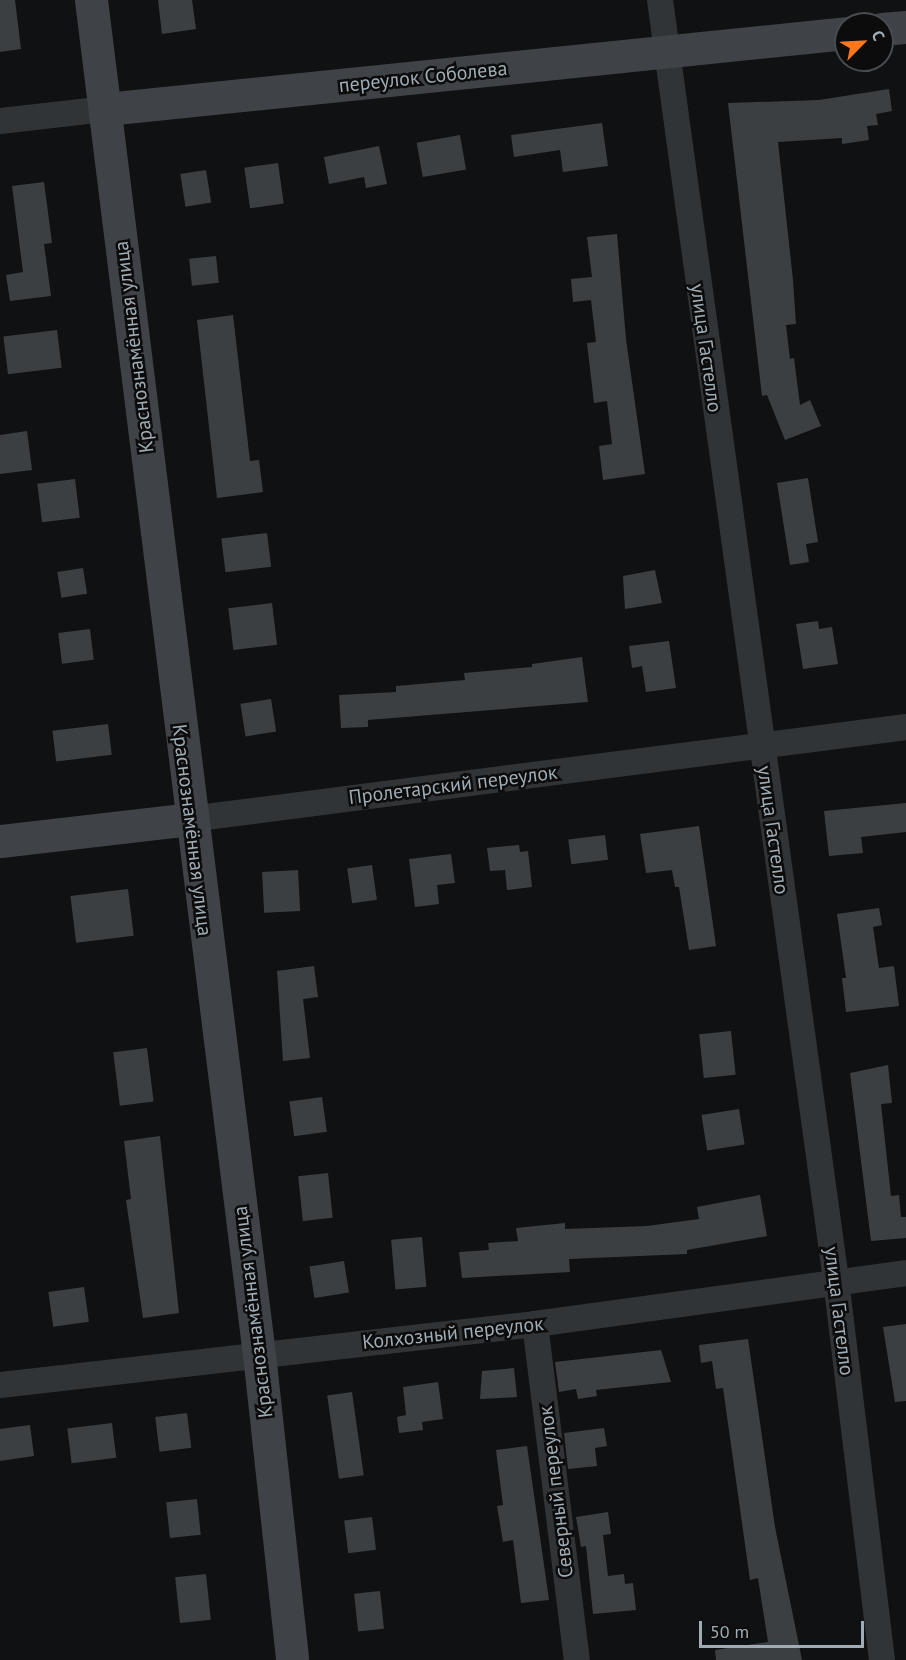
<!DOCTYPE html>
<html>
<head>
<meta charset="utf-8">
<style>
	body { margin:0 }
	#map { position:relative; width:906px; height:1660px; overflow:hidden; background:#101112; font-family:"PT Sans",sans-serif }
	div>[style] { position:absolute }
	.building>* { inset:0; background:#3c3f42; transform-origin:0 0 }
	.street>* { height:26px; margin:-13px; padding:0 13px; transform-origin:13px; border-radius:13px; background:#313437 }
	.secondary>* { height:33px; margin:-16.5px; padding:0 16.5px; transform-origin:16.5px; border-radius:16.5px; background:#3f4348 }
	span { translate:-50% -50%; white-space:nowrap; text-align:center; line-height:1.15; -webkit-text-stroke:5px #0c0c0d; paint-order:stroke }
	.street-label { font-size:20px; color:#a0acb4 }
	.north { position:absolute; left:834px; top:12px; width:60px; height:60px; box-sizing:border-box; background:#0c0c0d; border:2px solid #474c50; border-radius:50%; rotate:66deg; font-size:16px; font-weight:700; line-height:24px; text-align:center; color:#a0acb4 }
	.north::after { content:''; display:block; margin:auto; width:21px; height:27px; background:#ff771c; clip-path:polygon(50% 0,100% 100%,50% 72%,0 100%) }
	.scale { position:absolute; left:699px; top:1621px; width:165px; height:27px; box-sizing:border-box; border:3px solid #a0acb4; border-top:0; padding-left:8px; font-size:18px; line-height:21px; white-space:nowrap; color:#a0acb4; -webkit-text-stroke:4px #0c0c0d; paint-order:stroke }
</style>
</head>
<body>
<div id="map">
	<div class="building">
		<i style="clip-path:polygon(0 0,15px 0,21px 49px,0 52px)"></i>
		<i style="clip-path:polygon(158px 0,192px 0,196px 29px,162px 34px)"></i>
		<i style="clip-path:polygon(889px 89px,892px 111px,876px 114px,878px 125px,867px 126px,869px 140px,842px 144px,842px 138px,778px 142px,793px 280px,796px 324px,786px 325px,790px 359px,794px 358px,800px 405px,810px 400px,821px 426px,785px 440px,767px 395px,762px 396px,728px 103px,819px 100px)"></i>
		<i style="clip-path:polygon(602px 123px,608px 166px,563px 172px,560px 150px,514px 157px,511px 135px)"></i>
		<i style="left:460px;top:135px;width:35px;height:44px;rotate:80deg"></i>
		<i style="clip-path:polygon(379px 146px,387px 184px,366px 188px,364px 177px,329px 184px,324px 157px)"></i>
		<i style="left:278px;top:163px;width:41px;height:34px;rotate:82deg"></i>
		<i style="left:206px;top:170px;width:33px;height:26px;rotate:81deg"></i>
		<i style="clip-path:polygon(44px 182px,52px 243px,44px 244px,51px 296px,10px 301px,6px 275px,23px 272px,12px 186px)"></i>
		<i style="clip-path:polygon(617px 234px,626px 339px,645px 474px,603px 480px,599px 446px,612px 444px,607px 401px,594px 403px,587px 343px,596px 342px,591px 300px,573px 302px,571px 279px,592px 277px,587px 237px)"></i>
		<i style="left:216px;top:256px;width:27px;height:27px;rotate:84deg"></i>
		<i style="clip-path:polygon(233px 315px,250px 461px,259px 460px,263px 492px,217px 498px,197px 320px)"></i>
		<i style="left:57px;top:330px;width:38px;height:54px;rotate:83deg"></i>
		<i style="clip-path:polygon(27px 431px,32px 470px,0 474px,0 435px)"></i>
		<i style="clip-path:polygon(808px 478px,818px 542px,806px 544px,809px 562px,790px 565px,777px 483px)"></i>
		<i style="left:75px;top:479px;width:39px;height:38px;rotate:83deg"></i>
		<i style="left:267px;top:533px;width:34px;height:46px;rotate:83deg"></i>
		<i style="left:83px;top:568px;width:26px;height:26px;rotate:81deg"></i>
		<i style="clip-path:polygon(655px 570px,662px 603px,625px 609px,623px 576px)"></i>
		<i style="left:272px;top:603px;width:42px;height:44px;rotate:83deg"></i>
		<i style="clip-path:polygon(818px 621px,819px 629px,832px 627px,838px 664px,803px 669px,796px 624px)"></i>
		<i style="left:90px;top:629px;width:31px;height:32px;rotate:83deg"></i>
		<i style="clip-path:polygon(669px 641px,676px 688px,646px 692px,642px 666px,632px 668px,629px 646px)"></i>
		<i style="clip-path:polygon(582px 657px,588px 702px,368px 720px,368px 727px,341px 728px,339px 695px,396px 692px,396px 686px,465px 680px,464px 673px,532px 667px,532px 664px)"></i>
		<i style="left:271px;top:699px;width:33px;height:31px;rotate:81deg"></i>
		<i style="left:108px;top:724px;width:31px;height:56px;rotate:83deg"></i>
		<i style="clip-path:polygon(906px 803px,906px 832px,861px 837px,863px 853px,829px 856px,824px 811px)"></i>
		<i style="clip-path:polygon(699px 826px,716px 946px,689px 950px,679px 887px,675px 887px,672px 870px,646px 873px,640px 834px)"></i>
		<i style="left:605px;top:835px;width:25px;height:37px;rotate:83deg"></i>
		<i style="clip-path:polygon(519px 845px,520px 852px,528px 851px,532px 887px,507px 890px,505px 870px,490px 871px,487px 848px)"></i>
		<i style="clip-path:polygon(451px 854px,455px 883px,437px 885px,439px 904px,415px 907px,409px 859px)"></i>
		<i style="left:372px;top:865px;width:35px;height:25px;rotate:82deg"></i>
		<i style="left:298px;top:870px;width:41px;height:36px;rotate:87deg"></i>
		<i style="left:128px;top:889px;width:47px;height:58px;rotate:83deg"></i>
		<i style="clip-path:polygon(879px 908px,882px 925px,873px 927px,879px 968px,894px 966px,899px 1006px,846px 1012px,842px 978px,846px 978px,837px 914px)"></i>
		<i style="clip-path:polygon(314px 966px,318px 997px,303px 999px,310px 1058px,283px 1061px,277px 971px)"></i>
		<i style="left:731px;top:1031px;width:44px;height:32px;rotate:84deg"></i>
		<i style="left:147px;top:1048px;width:54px;height:34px;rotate:83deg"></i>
		<i style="clip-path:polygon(888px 1065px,892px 1103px,881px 1104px,891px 1196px,899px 1195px,901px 1217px,906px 1217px,906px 1238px,871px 1241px,850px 1073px)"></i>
		<i style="left:322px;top:1097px;width:35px;height:33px;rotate:82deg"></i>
		<i style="left:739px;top:1109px;width:36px;height:38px;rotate:81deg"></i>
		<i style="clip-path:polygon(160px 1136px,179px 1313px,143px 1318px,126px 1200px,131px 1199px,124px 1141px)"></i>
		<i style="left:328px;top:1173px;width:45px;height:30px;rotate:84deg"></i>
		<i style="clip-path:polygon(760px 1195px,767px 1236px,687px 1250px,687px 1254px,569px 1259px,570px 1272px,462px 1278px,459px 1252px,489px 1250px,488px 1243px,518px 1241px,516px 1228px,565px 1223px,565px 1229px,647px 1226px,699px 1219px,697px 1207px)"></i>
		<i style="left:422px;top:1237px;width:50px;height:31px;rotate:85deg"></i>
		<i style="left:344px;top:1261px;width:32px;height:35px;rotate:81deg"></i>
		<i style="left:84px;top:1287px;width:35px;height:36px;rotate:82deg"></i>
		<i style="clip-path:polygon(906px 1324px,906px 1401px,895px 1402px,883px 1327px)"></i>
		<i style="clip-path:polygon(748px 1339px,775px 1527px,802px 1660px,716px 1660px,715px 1650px,768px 1642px,758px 1578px,750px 1580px,723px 1388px,716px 1389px,712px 1361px,701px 1363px,699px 1345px)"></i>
		<i style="clip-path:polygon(661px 1350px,671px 1382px,596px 1390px,597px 1396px,578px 1399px,576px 1389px,559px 1392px,555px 1362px)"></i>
		<i style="clip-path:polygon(514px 1368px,517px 1397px,480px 1399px,482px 1371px)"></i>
		<i style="clip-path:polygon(438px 1382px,443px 1419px,422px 1422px,423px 1430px,399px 1433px,397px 1417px,406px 1415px,403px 1387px)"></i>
		<i style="left:352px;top:1392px;width:84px;height:25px;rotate:82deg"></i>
		<i style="left:187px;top:1413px;width:35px;height:32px;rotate:83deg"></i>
		<i style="left:112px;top:1423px;width:35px;height:45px;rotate:83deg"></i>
		<i style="clip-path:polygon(30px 1425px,34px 1456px,0 1461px,0 1429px)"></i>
		<i style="clip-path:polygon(604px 1428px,607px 1446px,595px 1448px,597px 1466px,568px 1469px,564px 1433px)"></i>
		<i style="clip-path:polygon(527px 1446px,549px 1600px,521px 1603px,513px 1540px,503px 1542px,497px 1506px,503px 1505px,496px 1450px)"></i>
		<i style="left:197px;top:1499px;width:36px;height:31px;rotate:84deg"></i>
		<i style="clip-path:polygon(608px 1512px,611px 1534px,603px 1535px,608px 1576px,624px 1574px,625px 1584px,633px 1583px,636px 1610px,593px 1614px,586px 1546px,581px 1547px,576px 1517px)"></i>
		<i style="left:372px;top:1517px;width:33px;height:28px;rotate:83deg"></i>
		<i style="left:206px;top:1574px;width:46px;height:31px;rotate:84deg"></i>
		<i style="left:380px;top:1591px;width:38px;height:26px;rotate:84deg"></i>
	</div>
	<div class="street">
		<i style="left:660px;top:0;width:1292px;rotate:82.17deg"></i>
		<i style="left:836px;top:1280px;width:383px;rotate:83.1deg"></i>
		<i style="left:0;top:121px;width:107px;rotate:-6.5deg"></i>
		<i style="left:190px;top:819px;width:722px;rotate:-7.32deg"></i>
		<i style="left:535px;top:1324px;width:339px;rotate:82.9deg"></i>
		<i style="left:0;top:1385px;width:538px;rotate:-6.5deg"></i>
		<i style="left:535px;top:1324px;width:374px;rotate:-7.8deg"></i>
	</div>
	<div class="secondary">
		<i style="left:91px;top:0;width:1364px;rotate:82.93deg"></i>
		<i style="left:259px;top:1354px;width:308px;rotate:83.8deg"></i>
		<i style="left:882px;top:29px;width:24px;rotate:-5deg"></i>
		<i style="left:106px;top:109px;width:744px;rotate:-5.86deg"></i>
		<i style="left:0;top:841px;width:191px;rotate:-6.6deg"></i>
	</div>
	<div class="street-label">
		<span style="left:423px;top:77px;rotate:-6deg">переулок Соболева</span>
		<span style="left:134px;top:347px;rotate:-97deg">Краснознамённая улица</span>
		<span style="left:706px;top:348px;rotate:82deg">улица Гастелло</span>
		<span style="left:453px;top:785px;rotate:-7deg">Пролетарский переулок</span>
		<span style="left:192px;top:830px;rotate:83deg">Краснознамённая улица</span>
		<span style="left:773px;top:830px;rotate:82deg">улица Гастелло</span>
		<span style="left:839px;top:1311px;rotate:83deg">улица Гастелло</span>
		<span style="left:253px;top:1312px;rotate:-97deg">Краснознамённая улица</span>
		<span style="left:453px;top:1333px;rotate:-6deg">Колхозный переулок</span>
		<span style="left:556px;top:1492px;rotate:-97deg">Северный переулок</span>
	</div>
	<div class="north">С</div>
	<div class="scale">50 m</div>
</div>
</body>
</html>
